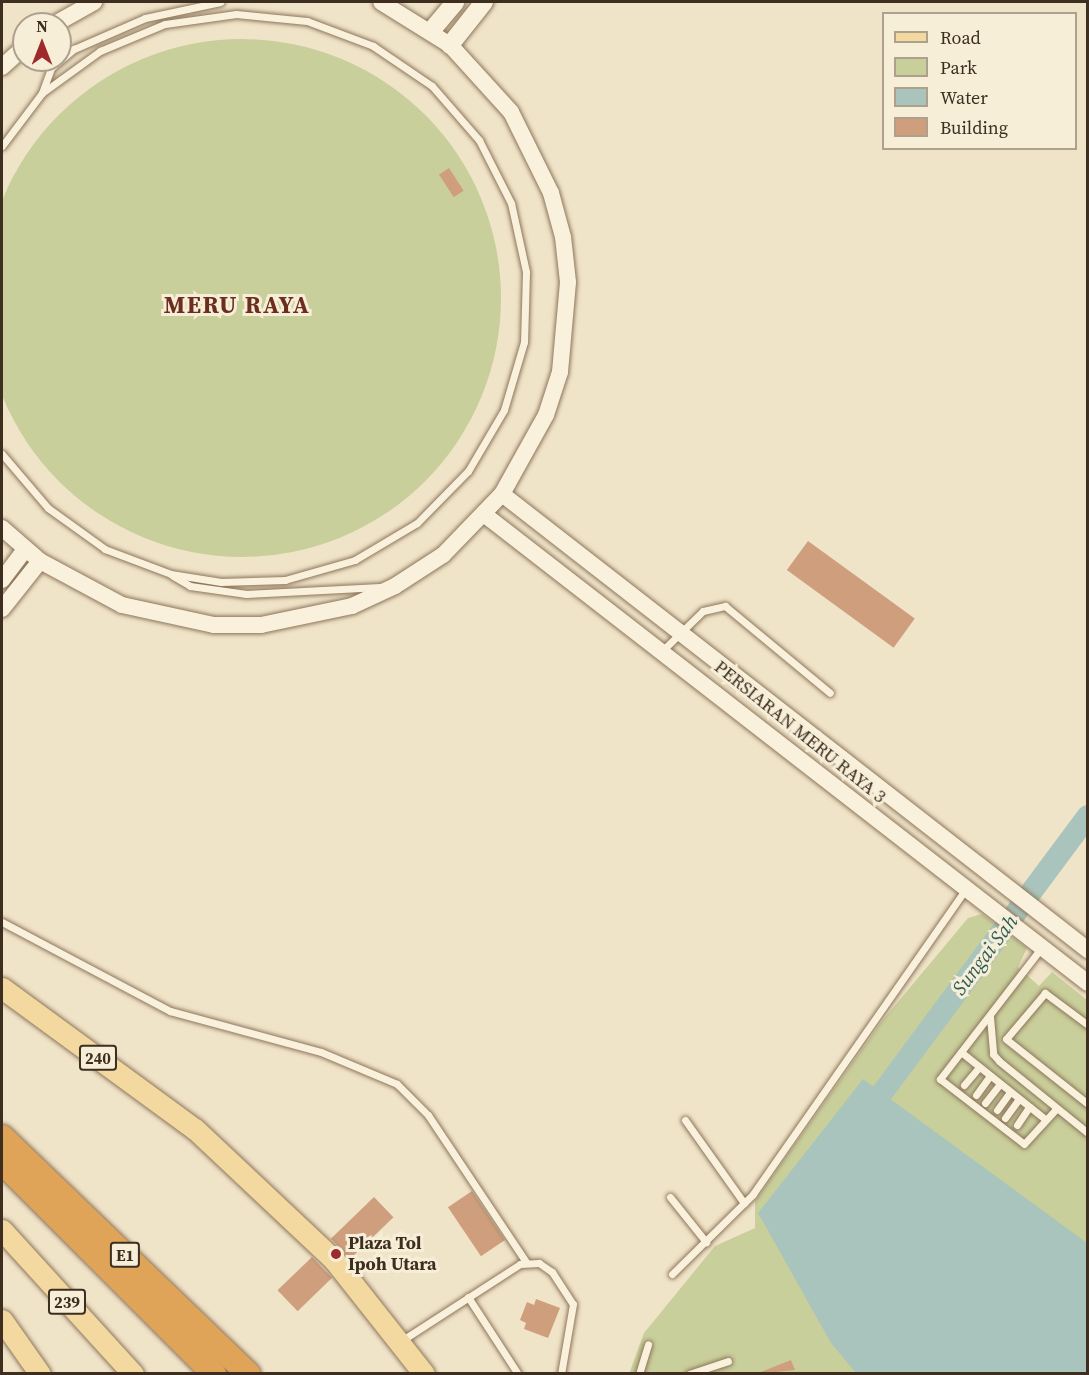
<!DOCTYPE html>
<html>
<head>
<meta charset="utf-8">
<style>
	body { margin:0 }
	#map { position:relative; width:1089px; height:1375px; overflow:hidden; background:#f0e4c8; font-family:"Source Serif 4",serif }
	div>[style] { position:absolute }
	.green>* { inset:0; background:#c9cf9b }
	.round { border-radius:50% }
	.water>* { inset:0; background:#a9c4bc }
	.river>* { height:22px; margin:-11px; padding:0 11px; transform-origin:11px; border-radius:11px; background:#a9c4bc }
	.building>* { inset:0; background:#cf9f7d; transform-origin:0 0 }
	.roads { filter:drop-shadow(0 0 2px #8d765c) drop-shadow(0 0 2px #8d765c) }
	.service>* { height:7px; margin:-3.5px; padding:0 3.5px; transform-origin:3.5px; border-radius:3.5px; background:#faf1dc }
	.tertiary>* { height:16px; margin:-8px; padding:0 8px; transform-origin:8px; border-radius:8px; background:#faf1dc }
	.secondary>* { height:18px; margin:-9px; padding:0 9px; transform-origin:9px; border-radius:9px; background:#faf1dc }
	.primary>* { height:21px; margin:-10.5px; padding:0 10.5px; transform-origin:10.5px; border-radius:10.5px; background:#f3d9a0 }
	.motorway>* { height:24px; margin:-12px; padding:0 12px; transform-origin:12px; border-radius:12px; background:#e0a458 }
	.dots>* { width:16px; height:16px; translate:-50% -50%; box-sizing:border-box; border:3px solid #f7eed8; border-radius:50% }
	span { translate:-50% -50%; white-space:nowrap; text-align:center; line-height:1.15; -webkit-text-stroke:6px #f7eed8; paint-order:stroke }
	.shield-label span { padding:2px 4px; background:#f7eed8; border:2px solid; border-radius:4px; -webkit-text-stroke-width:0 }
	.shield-label { font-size:16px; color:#3d2e20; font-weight:700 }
	.street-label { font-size:18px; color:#3d2e20 }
	.poi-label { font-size:18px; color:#3d2e20; font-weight:700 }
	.left { translate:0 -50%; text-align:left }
	.water-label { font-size:20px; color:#2f5d5a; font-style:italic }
	.district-label { font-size:24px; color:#6b2e1e; font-weight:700; letter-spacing:1.5px }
	.frame { position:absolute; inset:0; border:3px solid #3d2e20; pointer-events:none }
	.legend { position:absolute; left:882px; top:12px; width:195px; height:138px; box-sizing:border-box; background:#f7eed8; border:2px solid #ada18e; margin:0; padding:8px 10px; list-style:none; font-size:18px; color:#3d2e20 }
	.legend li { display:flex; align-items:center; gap:12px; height:30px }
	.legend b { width:30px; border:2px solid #ada18e }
	.north { position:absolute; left:12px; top:12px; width:60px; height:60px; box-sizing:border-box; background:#f7eed8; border:2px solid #ada18e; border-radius:50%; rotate:0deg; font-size:16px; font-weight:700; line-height:24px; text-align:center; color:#3d2e20 }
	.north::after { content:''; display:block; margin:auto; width:21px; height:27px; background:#9e2a2b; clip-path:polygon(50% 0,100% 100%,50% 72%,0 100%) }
</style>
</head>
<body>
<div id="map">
	<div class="green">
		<i class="round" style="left:-17px;top:39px;width:518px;height:518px"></i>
		<i style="clip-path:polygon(982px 914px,1027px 948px,1018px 967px,1039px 986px,1052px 972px,1087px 1000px,1087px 1373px,629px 1374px,644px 1333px,715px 1246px,755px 1228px,755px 1201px,882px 1021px,968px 918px)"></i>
	</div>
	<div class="water">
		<i style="clip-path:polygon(863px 1079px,1087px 1243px,1087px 1373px,856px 1373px,831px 1343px,758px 1213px)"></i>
	</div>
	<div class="river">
		<i style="left:882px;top:1093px;width:345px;rotate:-53.4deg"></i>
	</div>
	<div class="building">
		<i style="left:449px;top:168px;width:27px;height:12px;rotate:57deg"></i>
		<i style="left:808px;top:541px;width:132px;height:36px;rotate:36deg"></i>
		<i style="left:472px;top:1191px;width:59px;height:29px;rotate:56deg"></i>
		<i style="left:374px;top:1197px;width:28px;height:60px;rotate:46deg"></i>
		<i style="left:312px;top:1257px;width:29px;height:48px;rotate:46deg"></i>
		<i style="clip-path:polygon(536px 1299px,560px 1308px,548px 1338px,524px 1329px,526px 1323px,520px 1320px,527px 1302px,534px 1305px)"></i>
		<i style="clip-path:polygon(791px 1360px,795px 1370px,758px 1374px,758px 1373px)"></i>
	</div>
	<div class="roads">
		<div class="service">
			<i style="left:42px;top:93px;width:27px;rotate:-70deg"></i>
			<i style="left:51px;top:68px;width:30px;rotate:-40deg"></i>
			<i style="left:74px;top:49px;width:77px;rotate:-23.6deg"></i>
			<i style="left:145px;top:18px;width:77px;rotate:-12deg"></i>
			<i style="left:2px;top:146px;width:66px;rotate:-53deg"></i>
			<i style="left:42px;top:93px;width:72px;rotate:-35.9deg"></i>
			<i style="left:100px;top:51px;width:70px;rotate:-22.6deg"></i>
			<i style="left:165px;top:24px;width:72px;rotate:-8deg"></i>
			<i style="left:236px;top:14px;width:71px;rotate:5.6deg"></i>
			<i style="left:307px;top:21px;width:71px;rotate:20.7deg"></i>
			<i style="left:373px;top:46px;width:71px;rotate:34.1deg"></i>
			<i style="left:432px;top:86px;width:72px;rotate:49deg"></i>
			<i style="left:479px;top:140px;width:71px;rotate:63.1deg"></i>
			<i style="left:511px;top:203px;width:71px;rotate:77.7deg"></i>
			<i style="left:526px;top:272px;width:70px;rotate:91.6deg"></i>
			<i style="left:524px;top:342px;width:71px;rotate:106.4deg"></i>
			<i style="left:504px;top:410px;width:71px;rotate:120.5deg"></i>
			<i style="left:468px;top:471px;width:73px;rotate:134.4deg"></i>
			<i style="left:417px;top:523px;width:72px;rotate:149.2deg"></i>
			<i style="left:355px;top:560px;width:73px;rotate:164.1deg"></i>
			<i style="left:285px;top:580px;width:64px;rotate:178.2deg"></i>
			<i style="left:221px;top:582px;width:51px;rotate:-170.9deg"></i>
			<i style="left:171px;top:574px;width:71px;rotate:-159.3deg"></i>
			<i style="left:105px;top:549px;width:70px;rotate:-144.3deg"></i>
			<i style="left:48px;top:508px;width:71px;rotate:-130.4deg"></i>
			<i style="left:173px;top:576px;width:20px;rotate:30deg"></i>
			<i style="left:190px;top:586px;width:57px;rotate:8.1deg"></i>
			<i style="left:246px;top:594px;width:134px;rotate:-3deg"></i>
			<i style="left:664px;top:649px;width:54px;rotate:-44.3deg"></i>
			<i style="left:703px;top:611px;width:23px;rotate:-13deg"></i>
			<i style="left:725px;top:606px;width:136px;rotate:39.6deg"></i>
			<i style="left:2px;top:922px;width:190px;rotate:27.9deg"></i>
			<i style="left:170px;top:1011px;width:156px;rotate:15.2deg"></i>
			<i style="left:321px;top:1052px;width:82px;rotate:22.8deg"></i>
			<i style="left:397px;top:1084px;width:44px;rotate:45deg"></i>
			<i style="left:428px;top:1115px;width:177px;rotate:56.3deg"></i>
			<i style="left:1042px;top:947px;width:167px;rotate:127.7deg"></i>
			<i style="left:940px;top:1079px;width:106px;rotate:37.7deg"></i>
			<i style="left:1024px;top:1144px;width:47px;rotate:-47.6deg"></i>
			<i style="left:990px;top:1017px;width:37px;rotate:85deg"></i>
			<i style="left:993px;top:1054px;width:9px;rotate:49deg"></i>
			<i style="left:999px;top:1061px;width:114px;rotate:39deg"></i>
			<i style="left:1088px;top:1025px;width:54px;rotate:-143.3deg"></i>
			<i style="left:1045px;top:993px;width:60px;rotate:130.3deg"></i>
			<i style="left:1006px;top:1039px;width:105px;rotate:38.4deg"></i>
			<i style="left:961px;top:1052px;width:107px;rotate:38.6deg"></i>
			<i style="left:964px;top:1085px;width:23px;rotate:-50deg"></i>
			<i style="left:976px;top:1095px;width:24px;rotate:-54deg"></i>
			<i style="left:985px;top:1103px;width:24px;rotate:-52deg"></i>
			<i style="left:997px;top:1110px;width:22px;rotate:-54deg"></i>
			<i style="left:1005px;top:1118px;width:24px;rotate:-54deg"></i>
			<i style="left:685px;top:1120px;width:102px;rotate:54.6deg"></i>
			<i style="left:1017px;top:1125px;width:22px;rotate:-56deg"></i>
			<i style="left:670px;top:1197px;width:58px;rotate:51.3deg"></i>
			<i style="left:672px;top:1274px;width:114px;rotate:-44.6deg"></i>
			<i style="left:753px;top:1194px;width:372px;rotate:-55.1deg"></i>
			<i style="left:468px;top:1297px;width:92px;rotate:57deg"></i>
			<i style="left:401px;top:1341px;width:142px;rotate:-32.9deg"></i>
			<i style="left:520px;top:1264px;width:19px;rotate:-3deg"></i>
			<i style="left:539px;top:1263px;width:16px;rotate:35deg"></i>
			<i style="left:552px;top:1272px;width:38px;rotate:57deg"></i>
			<i style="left:573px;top:1304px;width:71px;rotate:99.7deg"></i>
			<i style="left:639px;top:1374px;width:31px;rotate:-73deg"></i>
			<i style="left:689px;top:1374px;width:41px;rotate:-18.4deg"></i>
		</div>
		<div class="tertiary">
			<i style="left:55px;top:24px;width:45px;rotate:-29.4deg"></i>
			<i style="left:2px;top:67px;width:30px;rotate:-42deg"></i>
			<i style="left:502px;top:494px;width:743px;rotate:37.89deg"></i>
			<i style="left:485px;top:515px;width:763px;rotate:37.82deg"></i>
			<i style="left:2px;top:528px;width:50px;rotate:41deg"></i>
			<i style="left:40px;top:561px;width:93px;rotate:28.2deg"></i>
			<i style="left:122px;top:605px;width:94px;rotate:12.3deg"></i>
			<i style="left:214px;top:625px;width:47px"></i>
			<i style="left:261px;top:625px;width:93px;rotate:-11.8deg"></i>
			<i style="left:352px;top:606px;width:47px;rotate:-24.9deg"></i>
			<i style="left:395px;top:586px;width:57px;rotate:-32.9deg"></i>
			<i style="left:443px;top:555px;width:85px;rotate:-46deg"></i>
			<i style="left:502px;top:494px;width:90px;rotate:-60.9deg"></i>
			<i style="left:546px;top:415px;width:45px;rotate:-72deg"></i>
			<i style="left:560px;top:372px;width:90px;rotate:-84.9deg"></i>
			<i style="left:568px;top:282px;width:45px;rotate:-96.3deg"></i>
			<i style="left:563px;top:237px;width:46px;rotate:-105.3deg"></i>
			<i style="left:551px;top:193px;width:90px;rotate:-116.3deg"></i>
			<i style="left:511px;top:112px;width:91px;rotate:-132.3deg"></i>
			<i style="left:450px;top:45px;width:81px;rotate:-148.1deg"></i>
			<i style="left:2px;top:580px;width:38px;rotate:-53deg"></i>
			<i style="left:2px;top:609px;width:61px;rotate:-51.6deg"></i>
		</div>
		<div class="secondary">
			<i style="left:431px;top:31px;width:38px;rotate:-50deg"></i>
			<i style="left:450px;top:45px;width:55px;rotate:-51.7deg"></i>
		</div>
		<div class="primary">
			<i style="left:2px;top:988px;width:239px;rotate:36.2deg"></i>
			<i style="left:195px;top:1129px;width:191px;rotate:43.3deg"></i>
			<i style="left:334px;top:1260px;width:145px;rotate:51.7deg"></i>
			<i style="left:2px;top:1230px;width:195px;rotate:47.7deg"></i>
			<i style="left:2px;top:1320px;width:66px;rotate:54.9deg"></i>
		</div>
		<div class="motorway">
			<i style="left:2px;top:1137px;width:342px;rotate:43.9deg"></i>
			<i style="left:2px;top:1162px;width:300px;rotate:45deg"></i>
		</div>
	</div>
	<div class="dots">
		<i style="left:336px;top:1254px;background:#9e2a2b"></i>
	</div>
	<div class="shield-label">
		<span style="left:98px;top:1058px">240</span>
		<span style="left:125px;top:1255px">E1</span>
		<span style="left:67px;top:1302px">239</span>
	</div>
	<div class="street-label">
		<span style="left:800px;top:732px;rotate:39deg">PERSIARAN MERU RAYA 3</span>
	</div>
	<div class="poi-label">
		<span class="left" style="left:348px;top:1254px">Plaza Tol<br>Ipoh Utara</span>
	</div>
	<div class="water-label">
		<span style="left:985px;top:955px;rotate:-53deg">Sungai Sah</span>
	</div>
	<div class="district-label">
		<span style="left:237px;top:305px">MERU RAYA</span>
	</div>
	<div class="frame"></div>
	<ul class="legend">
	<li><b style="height:8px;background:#f3d9a0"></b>Road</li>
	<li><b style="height:16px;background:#c9cf9b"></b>Park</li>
	<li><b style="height:16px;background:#a9c4bc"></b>Water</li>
	<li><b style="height:16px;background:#cf9f7d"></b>Building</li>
	</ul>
	<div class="north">N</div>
</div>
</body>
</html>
